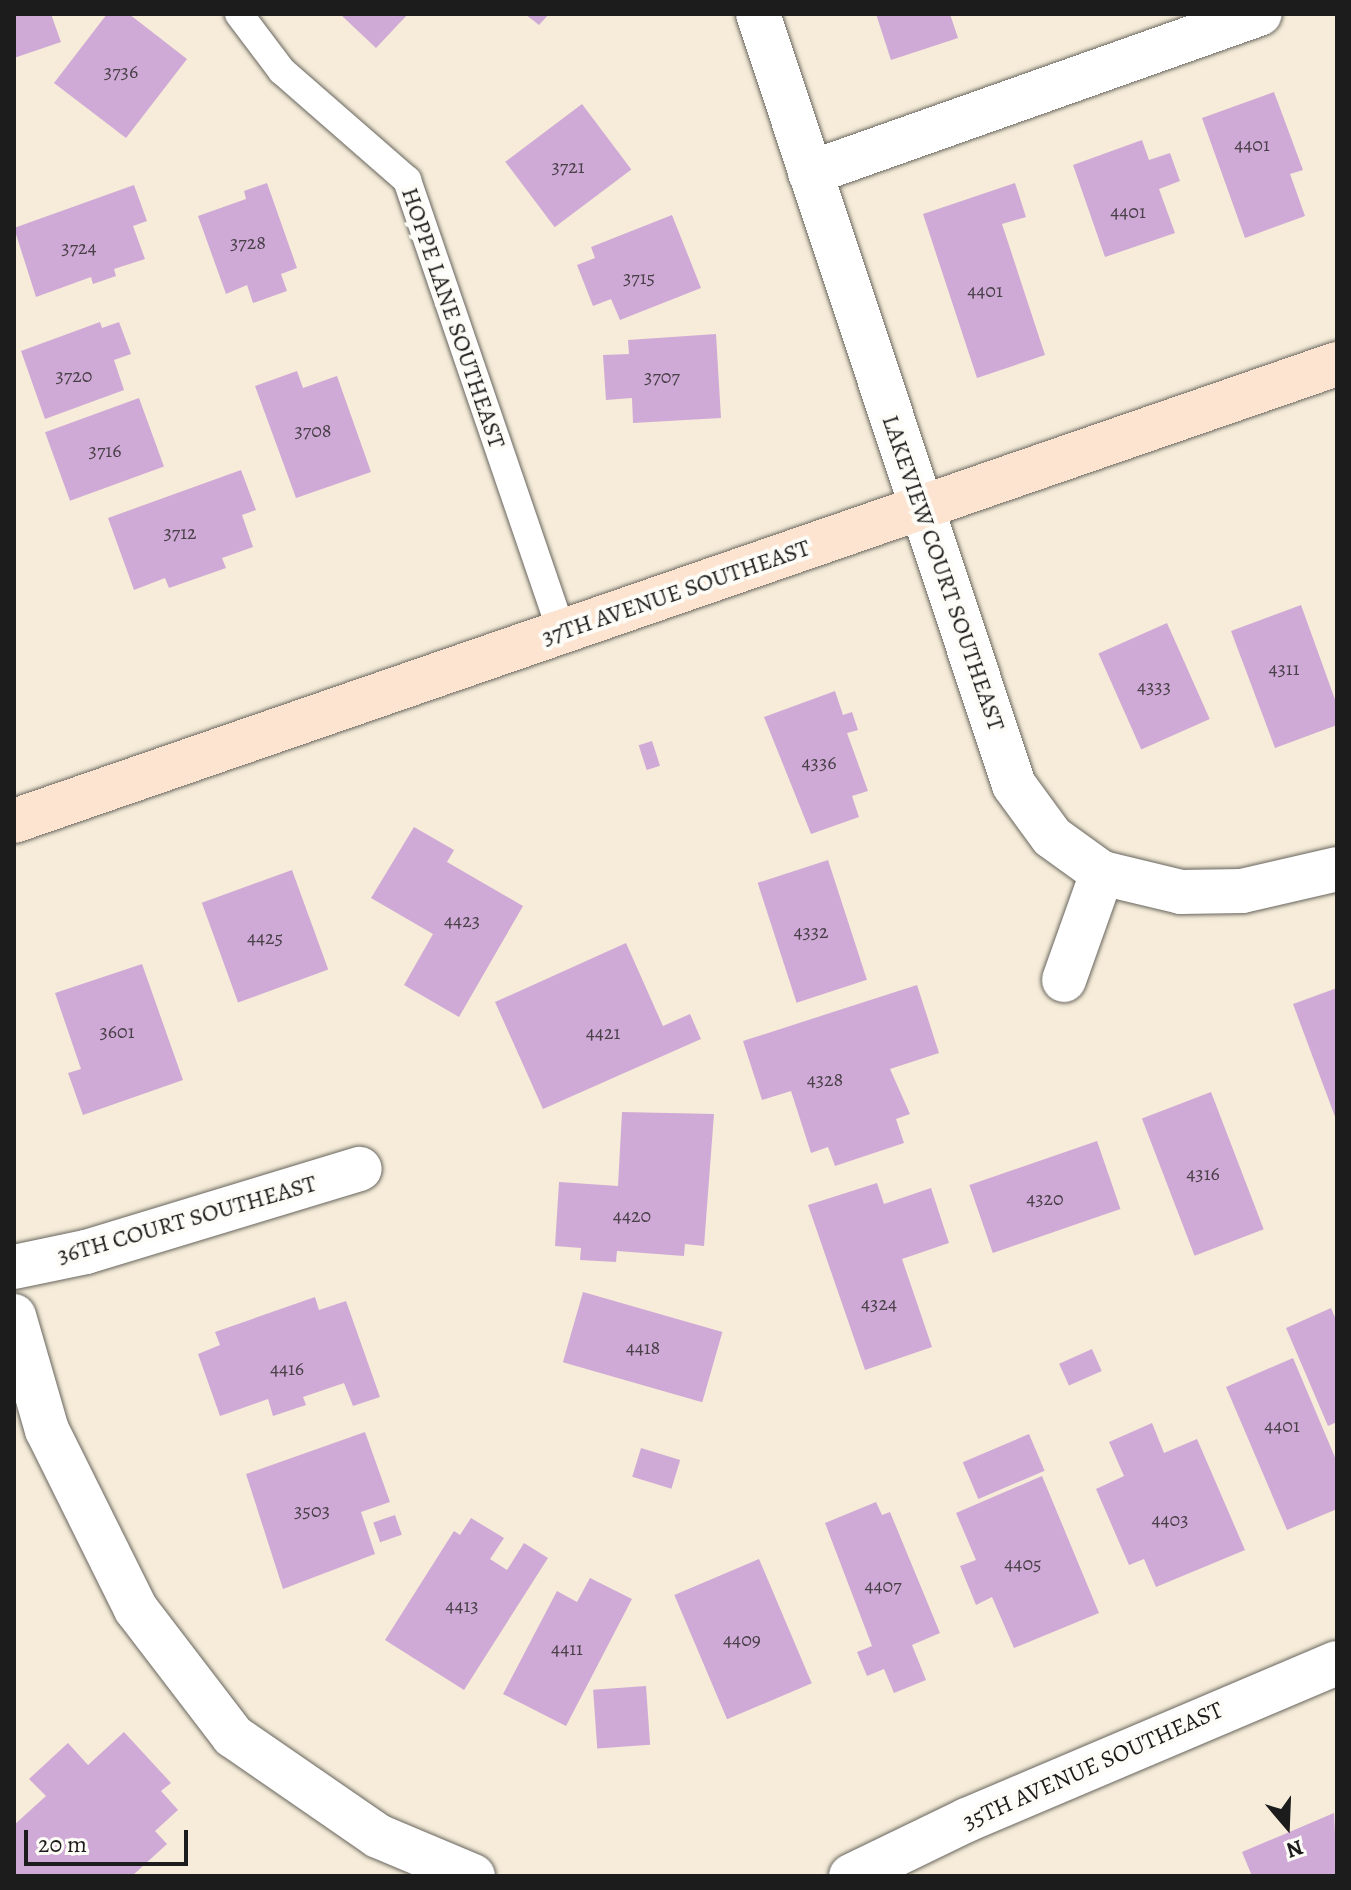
<!DOCTYPE html>
<html>
<head>
<meta charset="utf-8">
<style>
	body { margin:0 }
	#map { position:relative; width:1351px; height:1890px; overflow:hidden; background:#f6ecd9; font-family:Alegreya,serif }
	div>[style] { position:absolute }
	.building>* { inset:0; background:#d0aad6; transform-origin:0 0 }
	.roads { filter:drop-shadow(0 0 2px #68655e) drop-shadow(0 0 2px #68655e) }
	.lane>* { height:28px; margin:-14px; padding:0 14px; transform-origin:14px; border-radius:14px; background:#fff }
	.street>* { height:44px; margin:-22px; padding:0 22px; transform-origin:22px; border-radius:22px; background:#fff }
	.secondary>* { height:44px; margin:-22px; padding:0 22px; transform-origin:22px; border-radius:22px; background:#fde4d1 }
	span { translate:-50% -50%; white-space:nowrap; text-align:center; line-height:1.15; -webkit-text-stroke:8px #fdfcf7; paint-order:stroke }
	.number-label { font-size:20px; color:#49404a }
	.number-label span { -webkit-text-stroke-width:0 }
	.street-label { font-size:24px; color:#1c1c1c }
	.frame { position:absolute; inset:0; border:16px solid #1c1c1c; pointer-events:none }
	.north { position:absolute; left:1247px; top:1786px; width:80px; height:80px; -webkit-text-stroke:6px #fdfcf7; paint-order:stroke; rotate:161deg; font-size:22px; font-weight:700; line-height:32px; text-align:center; color:#1c1c1c }
	.north::after { content:''; display:block; margin:auto; width:28px; height:36px; background:#1c1c1c; clip-path:polygon(50% 0,100% 100%,50% 72%,0 100%) }
	.scale { position:absolute; left:24px; top:1830px; width:164px; height:36px; box-sizing:border-box; border:4px solid #1c1c1c; border-top:0; padding-left:10px; font-size:24px; line-height:28px; white-space:nowrap; color:#1c1c1c; -webkit-text-stroke:6px #fdfcf7; paint-order:stroke }
</style>
</head>
<body>
<div id="map">
	<div class="building">
		<i style="clip-path:polygon(14px 14px,51px 14px,61px 42px,14px 58px)"></i>
		<i style="clip-path:polygon(107px 14px,129px 14px,187px 59px,126px 138px,54px 83px)"></i>
		<i style="clip-path:polygon(340px 14px,408px 14px,376px 48px)"></i>
		<i style="clip-path:polygon(525px 14px,549px 14px,539px 25px)"></i>
		<i style="clip-path:polygon(876px 14px,950px 14px,958px 38px,891px 60px)"></i>
		<i style="clip-path:polygon(1274px 92px,1303px 170px,1290px 174px,1305px 216px,1245px 238px,1202px 118px)"></i>
		<i style="left:582px;top:104px;width:82px;height:96px;rotate:53deg"></i>
		<i style="clip-path:polygon(1142px 140px,1149px 160px,1170px 153px,1180px 181px,1159px 189px,1175px 233px,1105px 257px,1073px 165px)"></i>
		<i style="clip-path:polygon(267px 183px,297px 268px,281px 274px,287px 291px,253px 303px,247px 285px,226px 294px,198px 216px,246px 199px,244px 191px)"></i>
		<i style="clip-path:polygon(1015px 183px,1026px 217px,1002px 224px,1045px 355px,977px 378px,923px 214px)"></i>
		<i style="clip-path:polygon(134px 185px,147px 221px,133px 226px,145px 259px,114px 269px,116px 276px,93px 284px,91px 277px,36px 297px,14px 228px)"></i>
		<i style="clip-path:polygon(672px 215px,701px 288px,620px 320px,611px 299px,593px 306px,577px 265px,595px 258px,591px 247px)"></i>
		<i style="clip-path:polygon(100px 322px,102px 328px,119px 322px,131px 354px,114px 360px,124px 390px,45px 419px,21px 351px)"></i>
		<i style="clip-path:polygon(716px 334px,721px 418px,633px 423px,632px 398px,606px 400px,603px 355px,629px 354px,628px 340px)"></i>
		<i style="clip-path:polygon(297px 371px,303px 388px,337px 376px,371px 472px,296px 498px,255px 386px)"></i>
		<i style="left:139px;top:398px;width:73px;height:100px;rotate:70deg"></i>
		<i style="clip-path:polygon(241px 470px,256px 510px,242px 515px,253px 547px,222px 558px,226px 568px,169px 588px,165px 578px,134px 590px,108px 518px)"></i>
		<i style="clip-path:polygon(1301px 605px,1337px 705px,1337px 725px,1275px 748px,1231px 631px)"></i>
		<i style="left:1167px;top:623px;width:105px;height:75px;rotate:66deg"></i>
		<i style="clip-path:polygon(835px 691px,843px 715px,852px 712px,858px 730px,847px 733px,868px 791px,852px 796px,859px 817px,811px 834px,764px 717px)"></i>
		<i style="left:652px;top:741px;width:26px;height:14px;rotate:72deg"></i>
		<i style="clip-path:polygon(414px 827px,454px 850px,447px 862px,523px 906px,459px 1017px,404px 985px,433px 934px,371px 898px)"></i>
		<i style="left:828px;top:860px;width:126px;height:74px;rotate:72deg"></i>
		<i style="left:292px;top:870px;width:106px;height:96px;rotate:70deg"></i>
		<i style="clip-path:polygon(626px 943px,663px 1026px,690px 1014px,701px 1039px,543px 1109px,495px 1002px)"></i>
		<i style="clip-path:polygon(142px 964px,183px 1080px,83px 1115px,68px 1073px,81px 1069px,55px 993px)"></i>
		<i style="clip-path:polygon(917px 985px,939px 1053px,890px 1069px,910px 1114px,896px 1119px,904px 1143px,835px 1166px,828px 1147px,811px 1153px,791px 1091px,762px 1100px,743px 1041px)"></i>
		<i style="clip-path:polygon(1337px 988px,1337px 1122px,1293px 1004px)"></i>
		<i style="left:1211px;top:1092px;width:147px;height:74px;rotate:69deg"></i>
		<i style="clip-path:polygon(622px 1112px,714px 1114px,704px 1246px,685px 1244px,684px 1256px,617px 1251px,616px 1262px,580px 1260px,581px 1248px,555px 1246px,559px 1182px,618px 1186px)"></i>
		<i style="left:1097px;top:1141px;width:72px;height:135px;rotate:71deg"></i>
		<i style="clip-path:polygon(877px 1183px,884px 1204px,931px 1188px,949px 1243px,902px 1259px,932px 1347px,865px 1370px,808px 1205px)"></i>
		<i style="left:583px;top:1292px;width:145px;height:73px;rotate:16deg"></i>
		<i style="clip-path:polygon(315px 1297px,319px 1310px,346px 1301px,380px 1397px,353px 1406px,344px 1383px,303px 1397px,306px 1405px,273px 1416px,268px 1399px,220px 1416px,198px 1354px,220px 1345px,215px 1332px)"></i>
		<i style="clip-path:polygon(1331px 1308px,1337px 1322px,1337px 1422px,1328px 1426px,1286px 1328px)"></i>
		<i style="left:1092px;top:1349px;width:24px;height:36px;rotate:66deg"></i>
		<i style="clip-path:polygon(1293px 1358px,1337px 1462px,1337px 1509px,1287px 1530px,1226px 1387px)"></i>
		<i style="clip-path:polygon(1152px 1423px,1164px 1453px,1197px 1439px,1245px 1550px,1156px 1587px,1144px 1559px,1129px 1565px,1096px 1489px,1124px 1476px,1109px 1442px)"></i>
		<i style="clip-path:polygon(365px 1432px,390px 1502px,361px 1512px,375px 1554px,283px 1589px,246px 1474px)"></i>
		<i style="left:1029px;top:1434px;width:40px;height:72px;rotate:67deg"></i>
		<i style="left:641px;top:1448px;width:41px;height:30px;rotate:17deg"></i>
		<i style="clip-path:polygon(1042px 1476px,1099px 1613px,1014px 1648px,992px 1597px,976px 1605px,960px 1566px,976px 1560px,956px 1513px)"></i>
		<i style="clip-path:polygon(876px 1502px,882px 1515px,890px 1512px,940px 1633px,912px 1645px,926px 1680px,894px 1693px,884px 1669px,867px 1676px,857px 1652px,872px 1646px,825px 1523px)"></i>
		<i style="left:395px;top:1515px;width:21px;height:23px;rotate:71deg"></i>
		<i style="clip-path:polygon(471px 1518px,504px 1538px,490px 1559px,507px 1570px,524px 1543px,548px 1558px,464px 1690px,385px 1640px,454px 1531px,460px 1535px)"></i>
		<i style="left:759px;top:1559px;width:135px;height:92px;rotate:67deg"></i>
		<i style="clip-path:polygon(590px 1578px,632px 1599px,566px 1726px,503px 1694px,557px 1591px,577px 1602px)"></i>
		<i style="left:646px;top:1686px;width:59px;height:53px;rotate:86deg"></i>
		<i style="clip-path:polygon(124px 1732px,171px 1783px,161px 1791px,178px 1810px,155px 1831px,167px 1844px,132px 1876px,14px 1876px,14px 1825px,46px 1796px,29px 1779px,68px 1743px,88px 1765px)"></i>
		<i style="clip-path:polygon(1334px 1813px,1337px 1876px,1252px 1876px,1242px 1852px)"></i>
	</div>
	<div class="roads">
		<div class="lane">
			<i style="left:239px;top:14px;width:71px;rotate:53deg"></i>
			<i style="left:282px;top:71px;width:166px;rotate:41.1deg"></i>
			<i style="left:407px;top:180px;width:479px;rotate:71.1deg"></i>
		</div>
		<div class="street">
			<i style="left:758px;top:14px;width:812px;rotate:71.63deg"></i>
			<i style="left:1014px;top:785px;width:64px;rotate:53.8deg"></i>
			<i style="left:1052px;top:837px;width:62px;rotate:35.8deg"></i>
			<i style="left:1102px;top:873px;width:81px;rotate:13.5deg"></i>
			<i style="left:1181px;top:892px;width:61px;rotate:-0.9deg"></i>
			<i style="left:1242px;top:891px;width:98px;rotate:-13deg"></i>
			<i style="left:810px;top:173px;width:477px;rotate:-19.5deg"></i>
			<i style="left:1064px;top:980px;width:114px;rotate:-70.4deg"></i>
			<i style="left:14px;top:1267px;width:74px;rotate:-11.8deg"></i>
			<i style="left:86px;top:1252px;width:286px;rotate:-16.9deg"></i>
			<i style="left:14px;top:1316px;width:119px;rotate:73.9deg"></i>
			<i style="left:47px;top:1430px;width:200px;rotate:63.6deg"></i>
			<i style="left:136px;top:1609px;width:160px;rotate:52.6deg"></i>
			<i style="left:233px;top:1736px;width:176px;rotate:34.6deg"></i>
			<i style="left:378px;top:1836px;width:103px;rotate:22.8deg"></i>
			<i style="left:851px;top:1876px;width:129px;rotate:-25.8deg"></i>
			<i style="left:967px;top:1820px;width:402px;rotate:-23deg"></i>
		</div>
		<div class="secondary">
			<i style="left:14px;top:821px;width:1400px;rotate:-19.06deg"></i>
		</div>
	</div>
	<div class="number-label">
		<span style="left:121px;top:71px">3736</span>
		<span style="left:1252px;top:144px">4401</span>
		<span style="left:568px;top:166px">3721</span>
		<span style="left:1128px;top:211px">4401</span>
		<span style="left:248px;top:242px">3728</span>
		<span style="left:79px;top:247px">3724</span>
		<span style="left:639px;top:277px">3715</span>
		<span style="left:985px;top:290px">4401</span>
		<span style="left:74px;top:375px">3720</span>
		<span style="left:662px;top:376px">3707</span>
		<span style="left:313px;top:430px">3708</span>
		<span style="left:105px;top:450px">3716</span>
		<span style="left:180px;top:532px">3712</span>
		<span style="left:1284px;top:668px">4311</span>
		<span style="left:1154px;top:686px">4333</span>
		<span style="left:819px;top:762px">4336</span>
		<span style="left:462px;top:920px">4423</span>
		<span style="left:811px;top:931px">4332</span>
		<span style="left:265px;top:937px">4425</span>
		<span style="left:117px;top:1031px">3601</span>
		<span style="left:603px;top:1032px">4421</span>
		<span style="left:825px;top:1079px">4328</span>
		<span style="left:1203px;top:1173px">4316</span>
		<span style="left:1045px;top:1198px">4320</span>
		<span style="left:632px;top:1215px">4420</span>
		<span style="left:879px;top:1303px">4324</span>
		<span style="left:643px;top:1347px">4418</span>
		<span style="left:287px;top:1368px">4416</span>
		<span style="left:1282px;top:1425px">4401</span>
		<span style="left:312px;top:1510px">3503</span>
		<span style="left:1170px;top:1519px">4403</span>
		<span style="left:1023px;top:1563px">4405</span>
		<span style="left:883px;top:1585px">4407</span>
		<span style="left:462px;top:1605px">4413</span>
		<span style="left:742px;top:1639px">4409</span>
		<span style="left:567px;top:1648px">4411</span>
	</div>
	<div class="street-label">
		<span style="left:453px;top:318px;rotate:71deg">HOPPE LANE SOUTHEAST</span>
		<span style="left:943px;top:573px;rotate:71deg">LAKEVIEW COURT SOUTHEAST</span>
		<span style="left:676px;top:593px;rotate:-19deg">37TH AVENUE SOUTHEAST</span>
		<span style="left:187px;top:1220px;rotate:-16deg">36TH COURT SOUTHEAST</span>
		<span style="left:1093px;top:1766px;rotate:-24deg">35TH AVENUE SOUTHEAST</span>
	</div>
	<div class="frame"></div>
	<div class="north">N</div>
	<div class="scale">20 m</div>
</div>
</body>
</html>
